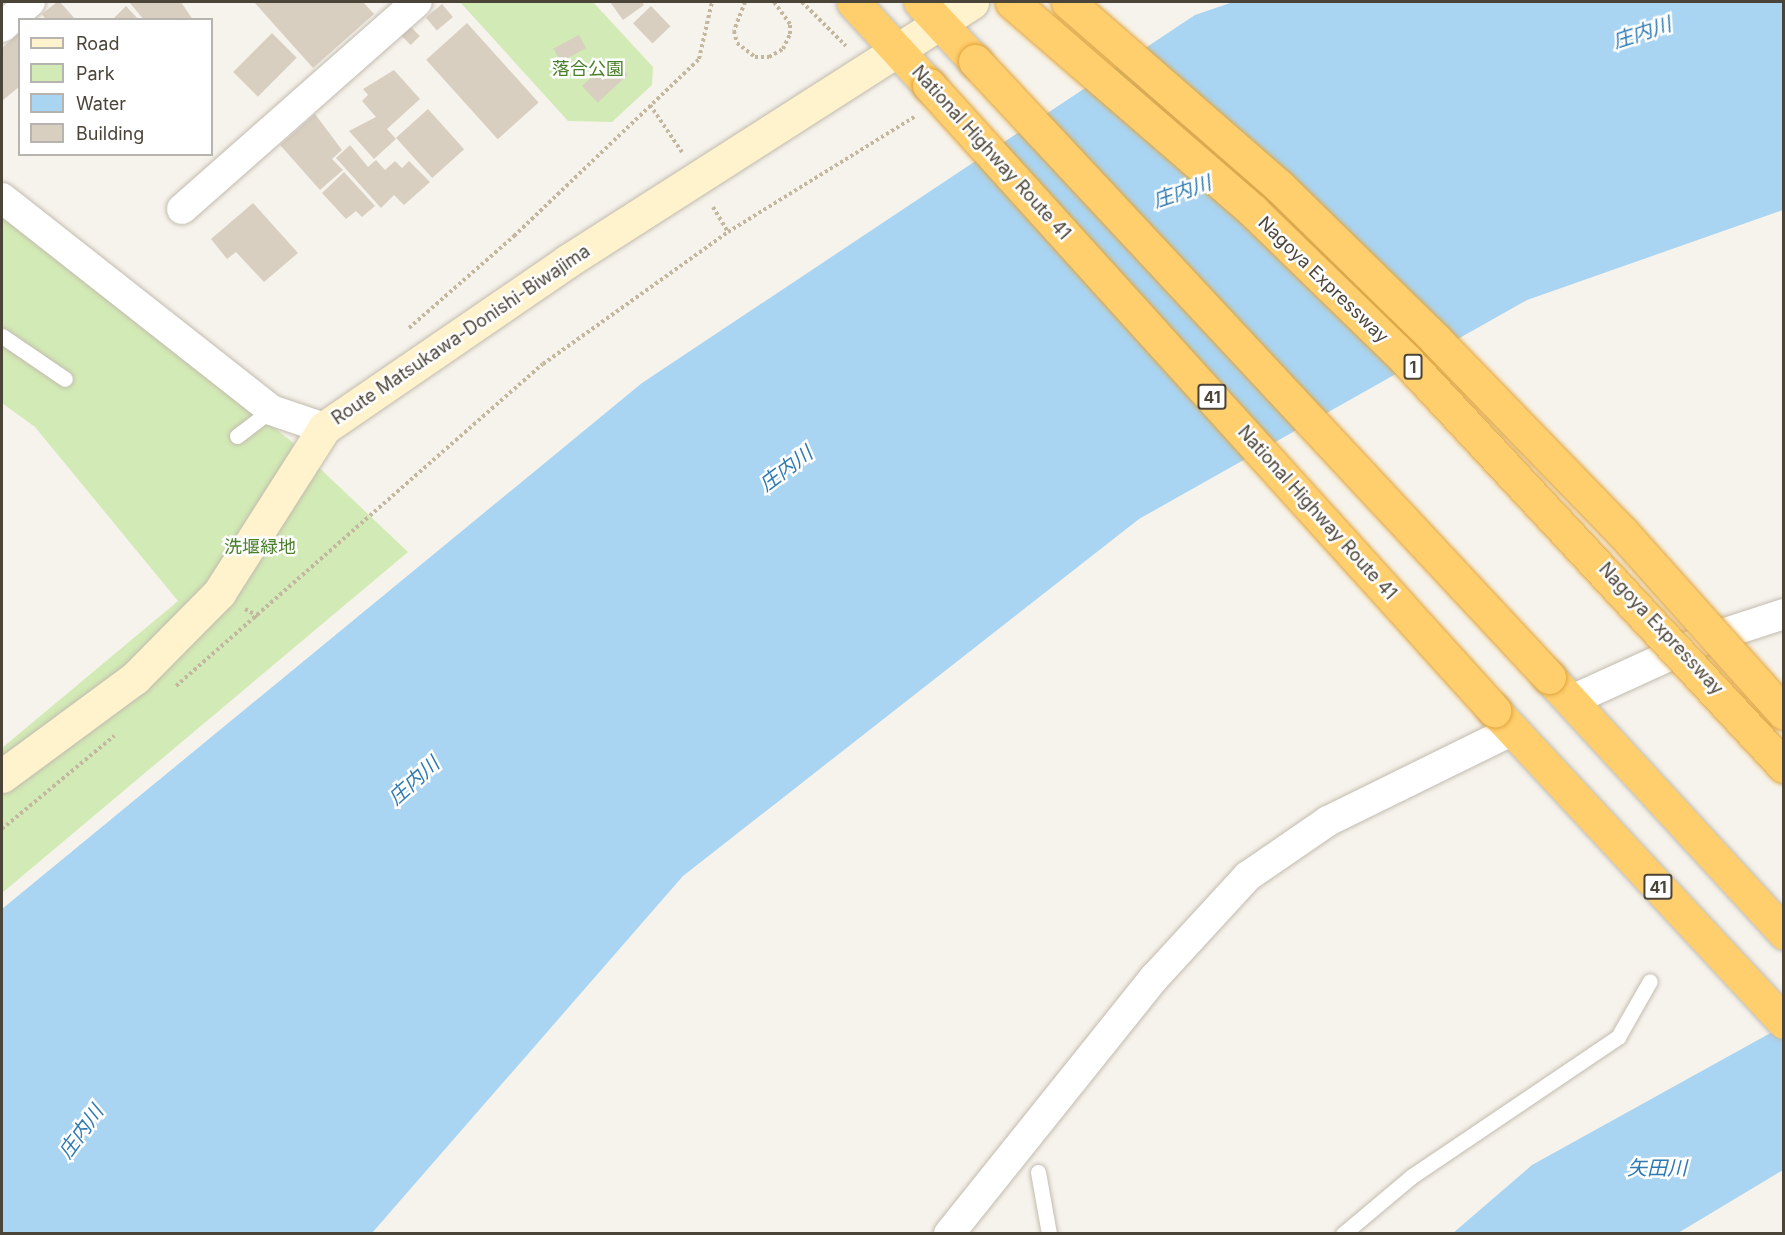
<!DOCTYPE html>
<html>
<head>
<meta charset="utf-8">
<style>
	body { margin:0 }
	#map { position:relative; width:1785px; height:1235px; overflow:hidden; background:#f6f3ec; font-family:Inter,"Noto Sans JP",sans-serif }
	div>[style] { position:absolute }
	.green>* { inset:0; background:#d2eab5 }
	.water>* { inset:0; background:#a9d4f2 }
	.building>* { inset:0; background:#d8cfc1; transform-origin:0 0 }
	.path>* { height:4px; margin-top:-2px; transform-origin:0; background:repeating-linear-gradient(90deg,#c4b79f 0 3px,transparent 0 6px) }
	.roads { filter:drop-shadow(0 0 2px #c2bbae) drop-shadow(0 0 2px #c2bbae) }
	.lane>* { height:15px; margin:-7.5px; padding:0 7.5px; transform-origin:7.5px; border-radius:7.5px; background:#fff }
	.street>* { height:30px; margin:-15px; padding:0 15px; transform-origin:15px; border-radius:15px; background:#fff }
	.secondary>* { height:33px; margin:-16.5px; padding:0 16.5px; transform-origin:16.5px; border-radius:16.5px; background:#fff3cd }
	.highway>* { height:33px; margin:-16.5px; padding:0 16.5px; transform-origin:16.5px; border-radius:16.5px; background:#ffcf6e }
	.bridges { filter:drop-shadow(0 0 2px #e0a43c) drop-shadow(0 0 2px #e0a43c) }
	.highway-bridge>* { height:33px; margin:-16.5px; padding:0 16.5px; transform-origin:16.5px; border-radius:16.5px; background:#ffcf6e }
	span { translate:-50% -50%; white-space:nowrap; text-align:center; line-height:1.15; -webkit-text-stroke:5px #fff; paint-order:stroke }
	.shield-label span { padding:2px 4px; background:#fff; border:2px solid; border-radius:4px; -webkit-text-stroke-width:0 }
	.shield-label { font-size:16px; color:#4b4439; font-weight:700 }
	.park-label { font-size:18px; color:#4a7f2a }
	.street-label { font-size:18px; color:#4b4439 }
	.water-label { font-size:20px; color:#2e7ab2; font-style:italic }
	.frame { position:absolute; inset:0; border:3px solid #4b4439; pointer-events:none }
	.legend { position:absolute; left:18px; top:18px; width:195px; height:138px; box-sizing:border-box; background:#fff; border:2px solid #b7b4b0; margin:0; padding:8px 10px; list-style:none; font-size:18px; color:#4b4439 }
	.legend li { display:flex; align-items:center; gap:12px; height:30px }
	.legend b { width:30px; border:2px solid #b7b4b0 }
</style>
</head>
<body>
<div id="map">
	<div class="green">
		<i style="clip-path:polygon(460px 2px,593px 2px,653px 67px,652px 85px,612px 122px,568px 121px)"></i>
		<i style="clip-path:polygon(2px 213px,291px 441px,408px 552px,2px 893px,2px 748px,178px 601px,35px 427px,2px 403px)"></i>
	</div>
	<div class="water">
		<i style="clip-path:polygon(1233px 2px,1783px 2px,1783px 210px,1527px 300px,1139px 519px,683px 876px,372px 1233px,2px 1234px,2px 909px,642px 383px,1195px 15px)"></i>
		<i style="clip-path:polygon(1783px 1026px,1783px 1170px,1678px 1233px,1452px 1234px,1532px 1165px)"></i>
	</div>
	<div class="building">
		<i style="clip-path:polygon(57px 2px,60px 2px,76px 20px,46px 20px,42px 14px)"></i>
		<i style="clip-path:polygon(181px 2px,193px 20px,144px 20px,130px 3px)"></i>
		<i style="clip-path:polygon(254px 2px,363px 2px,374px 14px,313px 68px)"></i>
		<i style="clip-path:polygon(610px 2px,642px 2px,644px 5px,623px 20px)"></i>
		<i style="left:442px;top:4px;width:17px;height:21px;rotate:50deg"></i>
		<i style="clip-path:polygon(126px 6px,139px 20px,112px 20px)"></i>
		<i style="left:651px;top:6px;width:28px;height:25px;rotate:46deg"></i>
		<i style="left:467px;top:23px;width:107px;height:55px;rotate:48deg"></i>
		<i style="left:410px;top:26px;width:14px;height:13px;rotate:45deg"></i>
		<i style="left:272px;top:33px;width:35px;height:55px;rotate:45deg"></i>
		<i style="clip-path:polygon(18px 34px,20px 86px,2px 101px,2px 48px)"></i>
		<i style="left:579px;top:35px;width:15px;height:29px;rotate:62deg"></i>
		<i style="left:612px;top:58px;width:23px;height:41px;rotate:47deg"></i>
		<i style="clip-path:polygon(394px 70px,420px 99px,387px 129px,396px 139px,374px 159px,349px 131px,376px 117px,362px 101px,368px 95px,363px 89px)"></i>
		<i style="left:428px;top:109px;width:54px;height:43px;rotate:48deg"></i>
		<i style="clip-path:polygon(315px 114px,342px 150px,332px 159px,343px 170px,320px 190px,280px 145px)"></i>
		<i style="clip-path:polygon(350px 145px,368px 167px,376px 160px,385px 170px,395px 161px,402px 168px,409px 161px,430px 182px,404px 205px,394px 195px,381px 208px,336px 158px)"></i>
		<i style="clip-path:polygon(344px 172px,375px 206px,362px 217px,356px 211px,346px 219px,322px 193px)"></i>
		<i style="clip-path:polygon(253px 203px,298px 253px,264px 282px,236px 252px,227px 259px,211px 239px)"></i>
	</div>
	<div class="path">
		<i style="left:745px;top:2px;width:31px;rotate:111deg"></i>
		<i style="left:734px;top:31px;width:12px;rotate:76deg"></i>
		<i style="left:737px;top:43px;width:23px;rotate:38deg"></i>
		<i style="left:755px;top:57px;width:14px"></i>
		<i style="left:769px;top:57px;width:16px;rotate:-30deg"></i>
		<i style="left:783px;top:49px;width:17px;rotate:-65deg"></i>
		<i style="left:790px;top:34px;width:10px;rotate:-90deg"></i>
		<i style="left:790px;top:24px;width:27px;rotate:-126deg"></i>
		<i style="left:802px;top:2px;width:62px;rotate:45deg"></i>
		<i style="left:650px;top:105px;width:57px;rotate:55.8deg"></i>
		<i style="left:713px;top:207px;width:29px;rotate:59deg"></i>
		<i style="left:409px;top:328px;width:140px;rotate:-41.2deg"></i>
		<i style="left:514px;top:236px;width:256px;rotate:-43.7deg"></i>
		<i style="left:699px;top:59px;width:58px;rotate:-77.2deg"></i>
		<i style="left:245px;top:609px;width:16px;rotate:30deg"></i>
		<i style="left:176px;top:686px;width:488px;rotate:-41.3deg"></i>
		<i style="left:543px;top:364px;width:227px;rotate:-35.5deg"></i>
		<i style="left:728px;top:232px;width:219px;rotate:-31.7deg"></i>
		<i style="left:2px;top:829px;width:146px;rotate:-39.7deg"></i>
	</div>
	<div class="roads">
		<div class="lane">
			<i style="left:2px;top:336px;width:76px;rotate:34.3deg"></i>
			<i style="left:237px;top:436px;width:43px;rotate:-37.4deg"></i>
			<i style="left:1038px;top:1172px;width:63px;rotate:79.9deg"></i>
			<i style="left:1343px;top:1234px;width:90px;rotate:-40deg"></i>
			<i style="left:1412px;top:1176px;width:249px;rotate:-34deg"></i>
			<i style="left:1618px;top:1037px;width:64px;rotate:-60.3deg"></i>
		</div>
		<div class="street">
			<i style="left:2px;top:27px;width:38px;rotate:-42deg"></i>
			<i style="left:2px;top:198px;width:342px;rotate:38.2deg"></i>
			<i style="left:271px;top:410px;width:56px;rotate:18.8deg"></i>
			<i style="left:182px;top:209px;width:313px;rotate:-41.4deg"></i>
			<i style="left:1570px;top:701px;width:147px;rotate:-24.5deg"></i>
			<i style="left:1704px;top:640px;width:84px;rotate:-18deg"></i>
			<i style="left:949px;top:1234px;width:329px;rotate:-51.3deg"></i>
			<i style="left:1155px;top:977px;width:137px;rotate:-47.4deg"></i>
			<i style="left:1248px;top:876px;width:97px;rotate:-34.5deg"></i>
			<i style="left:1328px;top:821px;width:206px;rotate:-26.2deg"></i>
		</div>
		<div class="secondary">
			<i style="left:2px;top:776px;width:165px;rotate:-36.4deg"></i>
			<i style="left:135px;top:678px;width:120px;rotate:-45.3deg"></i>
			<i style="left:219px;top:593px;width:196px;rotate:-57.5deg"></i>
			<i style="left:324px;top:428px;width:293px;rotate:-34.4deg"></i>
			<i style="left:566px;top:262px;width:482px;rotate:-32.6deg"></i>
		</div>
		<div class="highway">
			<i style="left:853px;top:2px;width:113px;rotate:47.5deg"></i>
			<i style="left:920px;top:2px;width:81px;rotate:47deg"></i>
			<i style="left:1549px;top:677px;width:348px;rotate:47.4deg"></i>
			<i style="left:1494px;top:710px;width:426px;rotate:47.1deg"></i>
		</div>
	</div>
	<div class="bridges">
		<div class="highway-bridge">
			<i style="left:1012px;top:2px;width:318px;rotate:40.9deg"></i>
			<i style="left:1252px;top:210px;width:215px;rotate:44.2deg"></i>
			<i style="left:1406px;top:360px;width:555px;rotate:47.05deg"></i>
			<i style="left:1068px;top:2px;width:280px;rotate:41.1deg"></i>
			<i style="left:1279px;top:186px;width:219px;rotate:44.4deg"></i>
			<i style="left:1435px;top:339px;width:270px;rotate:45.9deg"></i>
			<i style="left:1623px;top:533px;width:241px;rotate:48.2deg"></i>
			<i style="left:975px;top:61px;width:842px;rotate:47.02deg"></i>
			<i style="left:929px;top:85px;width:843px;rotate:47.89deg"></i>
		</div>
	</div>
	<div class="shield-label">
		<span style="left:1413px;top:367px">1</span>
		<span style="left:1212px;top:397px">41</span>
		<span style="left:1658px;top:887px">41</span>
	</div>
	<div class="park-label">
		<span style="left:588px;top:69px">落合公園</span>
		<span style="left:260px;top:547px">洗堰緑地</span>
	</div>
	<div class="street-label">
		<span style="left:991px;top:153px;rotate:48deg">National Highway Route 41</span>
		<span style="left:1323px;top:280px;rotate:44deg">Nagoya Expressway</span>
		<span style="left:461px;top:335px;rotate:-34deg">Route Matsukawa-Donishi-Biwajima</span>
		<span style="left:1317px;top:513px;rotate:48deg">National Highway Route 41</span>
		<span style="left:1661px;top:629px;rotate:47deg">Nagoya Expressway</span>
	</div>
	<div class="water-label">
		<span style="left:1642px;top:33px;rotate:-18deg">庄内川</span>
		<span style="left:1182px;top:192px;rotate:-19deg">庄内川</span>
		<span style="left:786px;top:469px;rotate:-37deg">庄内川</span>
		<span style="left:414px;top:781px;rotate:-42deg">庄内川</span>
		<span style="left:81px;top:1132px;rotate:-54deg">庄内川</span>
		<span style="left:1657px;top:1168px">矢田川</span>
	</div>
	<div class="frame"></div>
	<ul class="legend">
	<li><b style="height:8px;background:#fff3cd"></b>Road</li>
	<li><b style="height:16px;background:#d2eab5"></b>Park</li>
	<li><b style="height:16px;background:#a9d4f2"></b>Water</li>
	<li><b style="height:16px;background:#d8cfc1"></b>Building</li>
	</ul>
</div>
</body>
</html>
